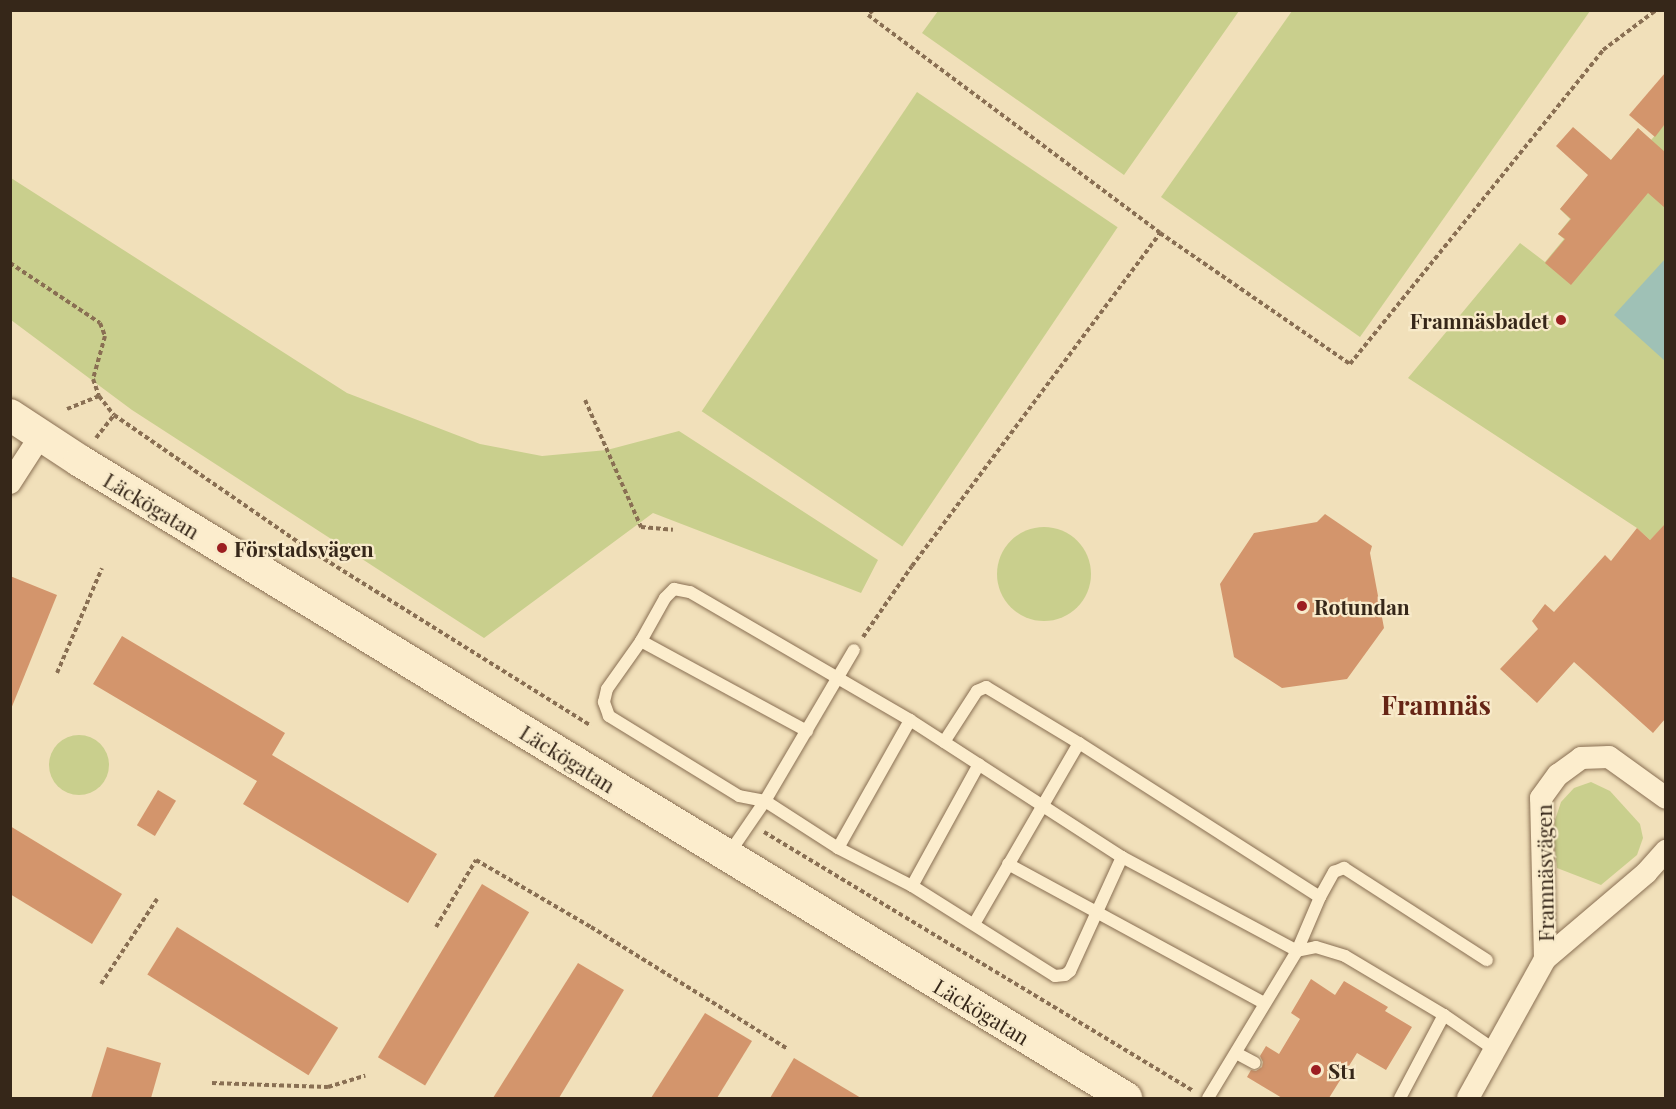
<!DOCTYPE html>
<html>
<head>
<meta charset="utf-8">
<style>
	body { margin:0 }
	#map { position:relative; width:1676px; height:1109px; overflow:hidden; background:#f1e0ba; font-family:"Playfair Display",serif }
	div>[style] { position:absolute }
	.green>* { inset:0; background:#c9cf8d; transform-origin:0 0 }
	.round { border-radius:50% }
	.water>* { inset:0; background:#9fc1b6 }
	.building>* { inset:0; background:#d3956c; transform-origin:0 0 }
	.path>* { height:4px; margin-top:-2px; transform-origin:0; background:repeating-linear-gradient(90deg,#896f53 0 4.5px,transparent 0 7.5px) }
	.roads { filter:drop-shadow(0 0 2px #896f53) drop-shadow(0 0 2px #896f53) }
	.service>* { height:12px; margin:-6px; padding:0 6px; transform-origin:6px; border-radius:6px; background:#fcedcd }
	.minor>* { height:22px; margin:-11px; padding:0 11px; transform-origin:11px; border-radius:11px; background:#fcedcd }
	.secondary>* { height:32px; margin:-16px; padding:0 16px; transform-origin:16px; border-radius:16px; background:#fcedcd }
	.dots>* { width:16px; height:16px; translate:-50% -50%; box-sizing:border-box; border:3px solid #f8eaca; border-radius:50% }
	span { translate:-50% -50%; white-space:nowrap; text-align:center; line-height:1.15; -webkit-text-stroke:4.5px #f8eaca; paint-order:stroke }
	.poi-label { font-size:21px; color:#362719; font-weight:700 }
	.right { translate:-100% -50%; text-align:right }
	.left { translate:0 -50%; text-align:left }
	.street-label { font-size:21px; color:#362719 }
	.district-label { font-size:27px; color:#662515; font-weight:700 }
	.frame { position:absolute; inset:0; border:12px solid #362719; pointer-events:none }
</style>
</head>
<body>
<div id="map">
	<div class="green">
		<i style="clip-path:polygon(938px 11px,938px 10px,1239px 11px,1124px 175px,922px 33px)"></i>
		<i style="clip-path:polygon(1292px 11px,1590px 11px,1360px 337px,1161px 197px)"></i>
		<i style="left:917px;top:92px;width:242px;height:385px;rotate:34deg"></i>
		<i style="clip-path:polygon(1665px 124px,1666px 524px,1650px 540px,1637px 528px,1408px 378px,1520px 243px,1545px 262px,1564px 239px,1558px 234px,1570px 219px,1560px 209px,1573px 194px,1594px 180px,1638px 128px,1651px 140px)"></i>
		<i style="clip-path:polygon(11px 178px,347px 393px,480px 444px,542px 456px,607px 450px,679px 431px,878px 560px,861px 593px,653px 513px,484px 638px,132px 410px,11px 320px)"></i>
		<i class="round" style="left:997px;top:527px;width:94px;height:94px"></i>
		<i class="round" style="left:49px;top:735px;width:60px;height:60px"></i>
		<i style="clip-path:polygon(1591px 782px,1610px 791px,1640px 824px,1643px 838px,1637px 855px,1601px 885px,1557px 868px,1554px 842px,1555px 820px,1561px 802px,1574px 788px)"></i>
	</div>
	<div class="water">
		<i style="clip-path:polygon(1665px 259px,1665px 361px,1614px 315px)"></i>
	</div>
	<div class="building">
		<i style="clip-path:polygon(1665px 73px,1665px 124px,1655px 137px,1629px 115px)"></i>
		<i style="clip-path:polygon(1573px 127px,1611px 160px,1638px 128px,1665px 152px,1665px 208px,1648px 193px,1571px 285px,1545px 263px,1565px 239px,1558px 234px,1571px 219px,1560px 209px,1588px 175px,1556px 146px)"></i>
		<i style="clip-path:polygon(1325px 514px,1372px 546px,1370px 553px,1384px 628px,1347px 679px,1282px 688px,1234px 657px,1220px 584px,1254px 533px,1317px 522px)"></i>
		<i style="clip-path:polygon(1665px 524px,1665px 719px,1653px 733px,1574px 662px,1537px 703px,1500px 669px,1538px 629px,1532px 621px,1545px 604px,1554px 612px,1605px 555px,1611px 561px,1637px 528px,1650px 540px)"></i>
		<i style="clip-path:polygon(10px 576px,57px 595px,11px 709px,10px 709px)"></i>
		<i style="clip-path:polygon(122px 636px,285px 733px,272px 755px,437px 854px,408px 903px,243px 804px,257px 781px,93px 684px)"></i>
		<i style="left:158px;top:790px;width:21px;height:41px;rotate:31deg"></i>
		<i style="clip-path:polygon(10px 826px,122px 894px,92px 944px,10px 894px)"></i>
		<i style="left:482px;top:884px;width:55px;height:202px;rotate:31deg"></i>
		<i style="left:177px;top:927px;width:190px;height:56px;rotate:32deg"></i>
		<i style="clip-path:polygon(578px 963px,624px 990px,559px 1098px,493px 1098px)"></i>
		<i style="clip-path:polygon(1311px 979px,1335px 995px,1344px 981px,1388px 1007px,1385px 1011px,1412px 1027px,1386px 1070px,1357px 1053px,1329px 1098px,1282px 1098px,1247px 1077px,1251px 1070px,1256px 1071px,1262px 1067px,1263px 1062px,1260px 1056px,1266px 1046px,1279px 1054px,1300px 1019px,1291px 1013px)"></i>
		<i style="clip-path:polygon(705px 1013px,752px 1041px,717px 1098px,651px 1098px)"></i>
		<i style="clip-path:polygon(107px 1047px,161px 1063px,151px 1098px,91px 1098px)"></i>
		<i style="clip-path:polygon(794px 1058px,861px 1098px,770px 1098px)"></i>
	</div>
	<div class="path">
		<i style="left:873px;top:10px;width:7px;rotate:135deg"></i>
		<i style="left:868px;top:15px;width:364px;rotate:36.7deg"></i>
		<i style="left:1160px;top:233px;width:231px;rotate:34.6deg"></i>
		<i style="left:1350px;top:364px;width:403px;rotate:-51.1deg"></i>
		<i style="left:1603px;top:50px;width:66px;rotate:-37deg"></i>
		<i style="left:10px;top:263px;width:108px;rotate:33.7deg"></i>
		<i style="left:100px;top:323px;width:14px;rotate:69deg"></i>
		<i style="left:105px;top:336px;width:45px;rotate:105.6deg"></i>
		<i style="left:93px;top:379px;width:18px;rotate:71deg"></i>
		<i style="left:99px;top:396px;width:24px;rotate:52deg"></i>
		<i style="left:114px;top:415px;width:232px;rotate:34.6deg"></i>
		<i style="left:305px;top:547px;width:337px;rotate:32deg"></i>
		<i style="left:585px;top:400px;width:139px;rotate:66.2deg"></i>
		<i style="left:641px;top:527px;width:32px;rotate:5deg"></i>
		<i style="left:67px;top:409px;width:35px;rotate:-22deg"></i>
		<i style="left:96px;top:438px;width:29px;rotate:-52deg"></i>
		<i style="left:863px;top:637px;width:86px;rotate:-55.4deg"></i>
		<i style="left:912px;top:566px;width:415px;rotate:-53.3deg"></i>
		<i style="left:57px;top:673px;width:114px;rotate:-66.8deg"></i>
		<i style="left:764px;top:832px;width:500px;rotate:31.1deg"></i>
		<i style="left:436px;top:927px;width:78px;rotate:-59.2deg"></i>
		<i style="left:476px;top:860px;width:133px;rotate:30.2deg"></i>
		<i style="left:591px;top:927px;width:232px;rotate:31.8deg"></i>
		<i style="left:101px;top:984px;width:102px;rotate:-56.6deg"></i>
		<i style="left:212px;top:1083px;width:116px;rotate:2deg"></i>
		<i style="left:328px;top:1087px;width:39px;rotate:-17deg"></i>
	</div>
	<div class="roads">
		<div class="service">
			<i style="left:641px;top:641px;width:189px;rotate:28.5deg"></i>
			<i style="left:944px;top:742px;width:61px;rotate:-57.1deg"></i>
			<i style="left:977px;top:691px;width:10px;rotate:-24deg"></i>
			<i style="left:986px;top:687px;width:109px;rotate:31.1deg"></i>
			<i style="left:1079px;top:743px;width:209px;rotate:120.1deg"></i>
			<i style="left:1079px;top:743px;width:286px;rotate:32.6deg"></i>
			<i style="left:1320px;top:897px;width:29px;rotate:-61deg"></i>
			<i style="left:1334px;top:872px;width:11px;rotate:-22deg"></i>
			<i style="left:1344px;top:868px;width:170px;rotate:32.8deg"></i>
			<i style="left:838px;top:848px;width:147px;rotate:-60.6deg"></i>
			<i style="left:728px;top:855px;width:65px;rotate:-55.6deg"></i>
			<i style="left:765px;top:801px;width:175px;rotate:-59.5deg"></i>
			<i style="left:1122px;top:857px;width:125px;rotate:114.5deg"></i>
			<i style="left:1070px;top:971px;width:6px;rotate:141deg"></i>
			<i style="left:1065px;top:975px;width:10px;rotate:174deg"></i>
			<i style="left:1055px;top:976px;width:169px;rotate:-147.8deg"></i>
			<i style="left:912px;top:886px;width:83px;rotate:-152.8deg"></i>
			<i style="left:838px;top:848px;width:87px;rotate:-147.2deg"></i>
			<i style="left:765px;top:801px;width:26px;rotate:-169deg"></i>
			<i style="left:739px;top:796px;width:153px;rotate:-148.4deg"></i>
			<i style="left:609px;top:716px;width:15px;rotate:-110deg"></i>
			<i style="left:604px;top:702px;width:13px;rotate:-77deg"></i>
			<i style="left:607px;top:689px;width:59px;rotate:-54.7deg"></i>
			<i style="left:641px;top:641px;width:49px;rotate:-60.8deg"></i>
			<i style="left:665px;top:598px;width:13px;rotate:-45deg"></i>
			<i style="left:674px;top:589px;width:16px;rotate:11deg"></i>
			<i style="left:690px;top:592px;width:255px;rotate:30.2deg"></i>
			<i style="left:910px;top:720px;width:252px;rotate:32.9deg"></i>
			<i style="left:1122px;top:857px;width:199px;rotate:28.2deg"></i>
			<i style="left:1297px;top:951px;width:59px;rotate:-66.9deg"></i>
			<i style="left:1008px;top:864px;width:291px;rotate:28.5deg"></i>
			<i style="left:912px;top:886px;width:139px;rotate:-61.2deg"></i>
			<i style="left:1236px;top:1053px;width:21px;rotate:28deg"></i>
			<i style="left:1208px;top:1098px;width:172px;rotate:-58.8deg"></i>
			<i style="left:1297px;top:951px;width:19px;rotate:-12deg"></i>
			<i style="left:1316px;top:947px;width:30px;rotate:17deg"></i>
			<i style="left:1345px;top:956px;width:115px;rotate:30.8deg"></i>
			<i style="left:1444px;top:1015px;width:62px;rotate:34.5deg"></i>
			<i style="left:1400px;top:1098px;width:94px;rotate:-62.1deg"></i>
		</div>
		<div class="minor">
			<i style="left:10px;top:483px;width:57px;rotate:-57.1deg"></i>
			<i style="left:1545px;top:959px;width:161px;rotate:-91.4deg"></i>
			<i style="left:1541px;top:798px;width:29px;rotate:-54deg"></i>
			<i style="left:1558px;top:775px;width:29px;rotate:-36deg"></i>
			<i style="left:1581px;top:758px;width:28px;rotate:-2deg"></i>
			<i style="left:1609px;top:757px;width:70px;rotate:35.7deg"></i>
			<i style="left:1468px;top:1098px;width:159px;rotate:-61deg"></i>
			<i style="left:1545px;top:959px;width:133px;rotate:-40.4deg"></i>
			<i style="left:1646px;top:873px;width:30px;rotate:-48deg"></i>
		</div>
		<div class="secondary">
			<i style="left:10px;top:415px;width:84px;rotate:33.3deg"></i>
			<i style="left:80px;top:461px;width:1225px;rotate:31.34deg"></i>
		</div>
	</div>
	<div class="dots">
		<i style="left:1561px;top:320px;background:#9c1e21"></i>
		<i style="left:222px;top:548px;background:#9c1e21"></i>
		<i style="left:1302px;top:606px;background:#9c1e21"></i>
		<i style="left:1316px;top:1070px;background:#9c1e21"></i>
	</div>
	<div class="poi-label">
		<span class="right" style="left:1549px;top:320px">Framnäsbadet</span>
		<span class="left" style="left:234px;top:548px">Förstadsvägen</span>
		<span class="left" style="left:1314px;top:606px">Rotundan</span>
		<span class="left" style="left:1328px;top:1070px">St1</span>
	</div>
	<div class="street-label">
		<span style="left:152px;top:505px;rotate:31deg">Läckögatan</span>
		<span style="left:568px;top:758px;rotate:32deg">Läckögatan</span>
		<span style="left:1544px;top:873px;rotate:-91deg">Framnäsvägen</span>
		<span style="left:982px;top:1011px;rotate:31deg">Läckögatan</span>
	</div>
	<div class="district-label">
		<span style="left:1436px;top:705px">Framnäs</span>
	</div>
	<div class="frame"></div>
</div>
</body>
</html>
